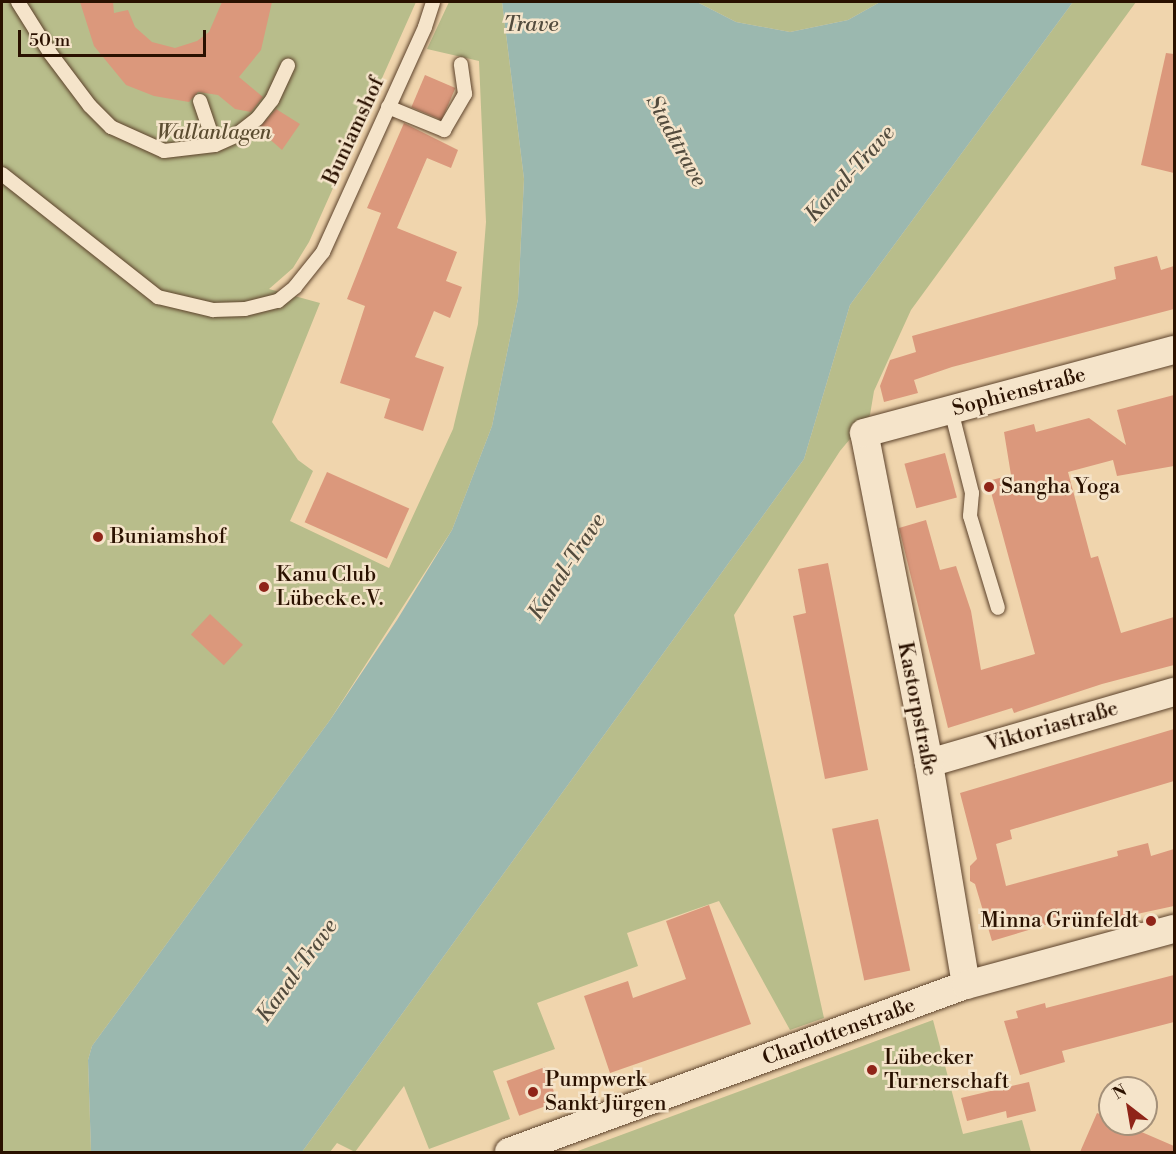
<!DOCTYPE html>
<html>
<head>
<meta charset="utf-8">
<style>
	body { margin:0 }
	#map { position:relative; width:1176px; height:1154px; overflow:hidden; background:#f0d5ad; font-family:"Libre Bodoni",serif }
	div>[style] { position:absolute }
	.green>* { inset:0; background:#b8bd8b }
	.water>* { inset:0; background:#9bb8af }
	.building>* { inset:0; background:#db987c; transform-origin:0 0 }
	.roads { filter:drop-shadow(0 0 2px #5c422b) drop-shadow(0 0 2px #5c422b) }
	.lane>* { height:14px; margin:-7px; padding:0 7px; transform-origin:7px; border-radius:7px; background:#f5e4ca }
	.street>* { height:28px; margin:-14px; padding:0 14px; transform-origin:14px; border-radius:14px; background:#f5e4ca }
	.dots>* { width:16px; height:16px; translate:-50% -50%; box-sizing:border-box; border:3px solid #f5e4ca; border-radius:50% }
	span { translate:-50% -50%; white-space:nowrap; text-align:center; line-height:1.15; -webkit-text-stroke:5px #f5e4ca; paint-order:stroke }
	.street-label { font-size:21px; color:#2a1100 }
	.park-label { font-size:21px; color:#5c4d31; font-style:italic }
	.poi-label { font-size:21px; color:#2a1100 }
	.left { translate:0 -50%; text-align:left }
	.right { translate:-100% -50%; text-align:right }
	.water-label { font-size:22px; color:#524b3d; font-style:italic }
	.frame { position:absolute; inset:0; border:3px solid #2a1100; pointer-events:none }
	.north { position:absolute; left:1098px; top:1076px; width:60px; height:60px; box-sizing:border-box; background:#f5e4ca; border:2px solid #a49079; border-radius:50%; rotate:329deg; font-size:16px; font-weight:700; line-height:24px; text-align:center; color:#2a1100 }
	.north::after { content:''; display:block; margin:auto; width:21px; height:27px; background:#8f2418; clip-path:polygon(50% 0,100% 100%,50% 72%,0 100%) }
	.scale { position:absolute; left:18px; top:30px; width:188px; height:27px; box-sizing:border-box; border:3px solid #2a1100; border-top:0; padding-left:8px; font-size:18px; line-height:21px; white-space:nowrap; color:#2a1100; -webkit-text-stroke:4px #f5e4ca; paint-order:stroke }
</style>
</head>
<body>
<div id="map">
	<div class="green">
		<i style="clip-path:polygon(2px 2px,416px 2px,309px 242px,293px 268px,269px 289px,320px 303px,272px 422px,298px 460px,313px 471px,290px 521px,389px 568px,453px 429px,478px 324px,486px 222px,479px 61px,427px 49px,449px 2px,502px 2px,524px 179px,518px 299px,492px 426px,452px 530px,330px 720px,92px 1046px,88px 1060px,91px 1152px,2px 1152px)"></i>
		<i style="clip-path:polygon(697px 2px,880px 2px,848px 20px,790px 32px,736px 22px)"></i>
		<i style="clip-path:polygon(1073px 2px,1136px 2px,911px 310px,874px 391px,870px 415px,840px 451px,734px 615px,824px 1018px,790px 1030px,719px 901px,627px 933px,638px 966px,537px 1003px,555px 1049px,493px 1071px,510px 1119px,429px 1149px,404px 1086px,355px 1152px,337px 1143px,330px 1152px,302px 1152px,804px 459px,850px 305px)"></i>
		<i style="clip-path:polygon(933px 1020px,963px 1134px,1022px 1120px,1031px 1152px,575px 1152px)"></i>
	</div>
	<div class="water">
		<i style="clip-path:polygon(502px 2px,697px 2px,736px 22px,790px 32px,848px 20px,880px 2px,1073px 2px,850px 305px,804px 459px,302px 1152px,91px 1152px,88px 1060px,92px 1046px,330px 720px,397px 620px,452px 530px,492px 426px,518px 299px,524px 179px)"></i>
	</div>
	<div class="building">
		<i style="clip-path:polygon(80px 2px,113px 2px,114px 13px,128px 10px,135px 27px,152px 42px,175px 48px,197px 41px,209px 32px,222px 2px,272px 2px,261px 50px,239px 77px,263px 97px,251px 112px,235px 109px,218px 95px,198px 92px,189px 102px,154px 96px,126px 85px,94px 46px)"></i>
		<i style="clip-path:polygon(1166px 53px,1174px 54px,1174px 173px,1141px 165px)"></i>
		<i style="left:425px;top:75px;width:33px;height:35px;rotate:23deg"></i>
		<i style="clip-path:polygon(276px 109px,300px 124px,282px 150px,258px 129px)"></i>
		<i style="clip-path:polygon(404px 123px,458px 150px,451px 168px,427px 158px,397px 228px,457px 252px,446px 281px,462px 287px,450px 318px,434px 311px,415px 357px,444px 367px,423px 431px,384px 418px,390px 399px,340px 383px,365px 306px,347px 299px,381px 213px,367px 208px)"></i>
		<i style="clip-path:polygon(1157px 256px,1161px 270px,1174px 266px,1174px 309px,952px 367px,914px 380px,918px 393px,884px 402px,880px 386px,890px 360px,916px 352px,912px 336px,1116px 279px,1114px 267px)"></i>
		<i style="clip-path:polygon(1174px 395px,1174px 466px,1117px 476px,1113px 460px,1068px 472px,1091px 558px,1098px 556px,1121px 633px,1174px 617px,1174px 665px,1102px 684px,1014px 713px,1012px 708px,948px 728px,899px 528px,926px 520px,940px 570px,956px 566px,971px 611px,981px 670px,1035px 654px,988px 481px,1011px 475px,1004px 432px,1034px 424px,1036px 432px,1089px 418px,1126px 445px,1117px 410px)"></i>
		<i style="left:945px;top:453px;width:46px;height:42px;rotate:75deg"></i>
		<i style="left:327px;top:472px;width:90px;height:55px;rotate:24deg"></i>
		<i style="clip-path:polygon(828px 563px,868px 770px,825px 779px,793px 616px,806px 613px,798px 569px)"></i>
		<i style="left:210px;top:614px;width:45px;height:28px;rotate:43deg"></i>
		<i style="clip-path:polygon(1174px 729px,1174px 781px,1010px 830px,1012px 839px,996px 844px,1006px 886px,1118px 856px,1117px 851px,1148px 843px,1151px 856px,1174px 849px,1174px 906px,1081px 926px,1079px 920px,1063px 924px,1062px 920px,992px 941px,975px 884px,970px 881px,970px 866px,977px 859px,960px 793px)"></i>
		<i style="left:878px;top:819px;width:155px;height:47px;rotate:78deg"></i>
		<i style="clip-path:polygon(709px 905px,751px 1024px,610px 1073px,584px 996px,628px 981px,633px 998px,686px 979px,666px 921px)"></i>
		<i style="clip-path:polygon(1174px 975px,1174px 1022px,1062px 1051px,1065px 1062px,1020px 1075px,1004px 1021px,1018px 1018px,1016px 1011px,1045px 1003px,1046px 1008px)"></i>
		<i style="left:545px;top:1067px;width:37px;height:41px;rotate:70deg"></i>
		<i style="clip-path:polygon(1029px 1082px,1036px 1111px,1007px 1118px,1006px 1111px,967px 1121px,961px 1098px)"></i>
		<i style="clip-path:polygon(1097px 1113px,1110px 1118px,1110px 1124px,1123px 1124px,1174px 1146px,1174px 1152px,1080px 1152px)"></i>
	</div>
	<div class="roads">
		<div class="lane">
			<i style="left:18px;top:2px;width:60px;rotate:57.9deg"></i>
			<i style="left:50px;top:53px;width:66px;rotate:53deg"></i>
			<i style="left:90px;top:106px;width:30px;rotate:45deg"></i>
			<i style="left:111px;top:127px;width:58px;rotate:24.4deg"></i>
			<i style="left:164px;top:151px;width:51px;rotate:-6.7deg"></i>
			<i style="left:215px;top:145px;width:22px;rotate:-24deg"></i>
			<i style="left:235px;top:136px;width:28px;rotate:-38deg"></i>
			<i style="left:257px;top:119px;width:24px;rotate:-52deg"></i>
			<i style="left:272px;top:100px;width:38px;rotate:-65deg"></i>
			<i style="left:200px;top:101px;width:46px;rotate:71.2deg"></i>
			<i style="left:388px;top:107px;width:61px;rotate:22.3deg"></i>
			<i style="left:444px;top:130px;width:42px;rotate:-59.7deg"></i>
			<i style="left:465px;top:94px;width:30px;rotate:-98deg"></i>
			<i style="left:2px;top:174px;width:199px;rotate:38.3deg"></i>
			<i style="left:158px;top:297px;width:57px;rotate:13.3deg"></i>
			<i style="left:213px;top:310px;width:32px;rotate:-2deg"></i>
			<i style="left:245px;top:309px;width:34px;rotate:-14deg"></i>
			<i style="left:278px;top:301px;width:22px;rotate:-39deg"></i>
			<i style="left:295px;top:287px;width:45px;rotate:-51.3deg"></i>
			<i style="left:323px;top:252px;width:247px;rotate:-65.6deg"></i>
			<i style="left:425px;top:27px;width:26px;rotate:-72deg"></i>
			<i style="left:951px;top:410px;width:86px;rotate:75.8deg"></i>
			<i style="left:972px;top:493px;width:23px;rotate:95deg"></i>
			<i style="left:970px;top:516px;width:96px;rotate:73.1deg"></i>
		</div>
		<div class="street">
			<i style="left:929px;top:763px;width:255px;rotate:-16.2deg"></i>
			<i style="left:966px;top:985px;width:225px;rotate:-99.5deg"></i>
			<i style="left:929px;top:763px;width:336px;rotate:-101.1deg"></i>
			<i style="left:864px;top:433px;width:321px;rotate:-15deg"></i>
			<i style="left:509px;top:1152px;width:487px;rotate:-20.1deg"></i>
			<i style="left:966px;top:985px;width:215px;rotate:-15.1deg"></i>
		</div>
	</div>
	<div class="dots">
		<i style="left:989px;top:487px;background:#8f2418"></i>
		<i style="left:98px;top:537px;background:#8f2418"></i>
		<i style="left:264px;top:587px;background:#8f2418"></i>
		<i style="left:1151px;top:921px;background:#8f2418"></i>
		<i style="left:872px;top:1070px;background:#8f2418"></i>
		<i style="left:533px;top:1092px;background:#8f2418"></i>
	</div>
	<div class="street-label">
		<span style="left:354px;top:131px;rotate:-65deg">Buniamshof</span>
		<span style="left:1019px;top:392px;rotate:-15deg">Sophienstraße</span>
		<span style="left:917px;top:709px;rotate:79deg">Kastorpstraße</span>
		<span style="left:1052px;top:727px;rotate:-16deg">Viktoriastraße</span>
		<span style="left:839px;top:1032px;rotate:-20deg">Charlottenstraße</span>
	</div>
	<div class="park-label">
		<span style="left:214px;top:133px">Wallanlagen</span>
	</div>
	<div class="poi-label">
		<span class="left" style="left:1001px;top:487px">Sangha Yoga</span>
		<span class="left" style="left:110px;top:537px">Buniamshof</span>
		<span class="left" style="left:276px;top:587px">Kanu Club<br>Lübeck e.V.</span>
		<span class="right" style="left:1139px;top:921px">Minna Grünfeldt</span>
		<span class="left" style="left:884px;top:1070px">Lübecker<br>Turnerschaft</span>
		<span class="left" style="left:545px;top:1092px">Pumpwerk<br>Sankt Jürgen</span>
	</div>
	<div class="water-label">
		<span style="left:531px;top:25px">Trave</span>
		<span style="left:676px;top:141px;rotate:61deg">Stadttrave</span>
		<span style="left:850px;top:174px;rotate:-48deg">Kanal-Trave</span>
		<span style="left:567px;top:567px;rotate:-57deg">Kanal-Trave</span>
		<span style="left:297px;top:971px;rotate:-54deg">Kanal-Trave</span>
	</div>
	<div class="frame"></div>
	<div class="north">N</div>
	<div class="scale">50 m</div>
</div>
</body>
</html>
